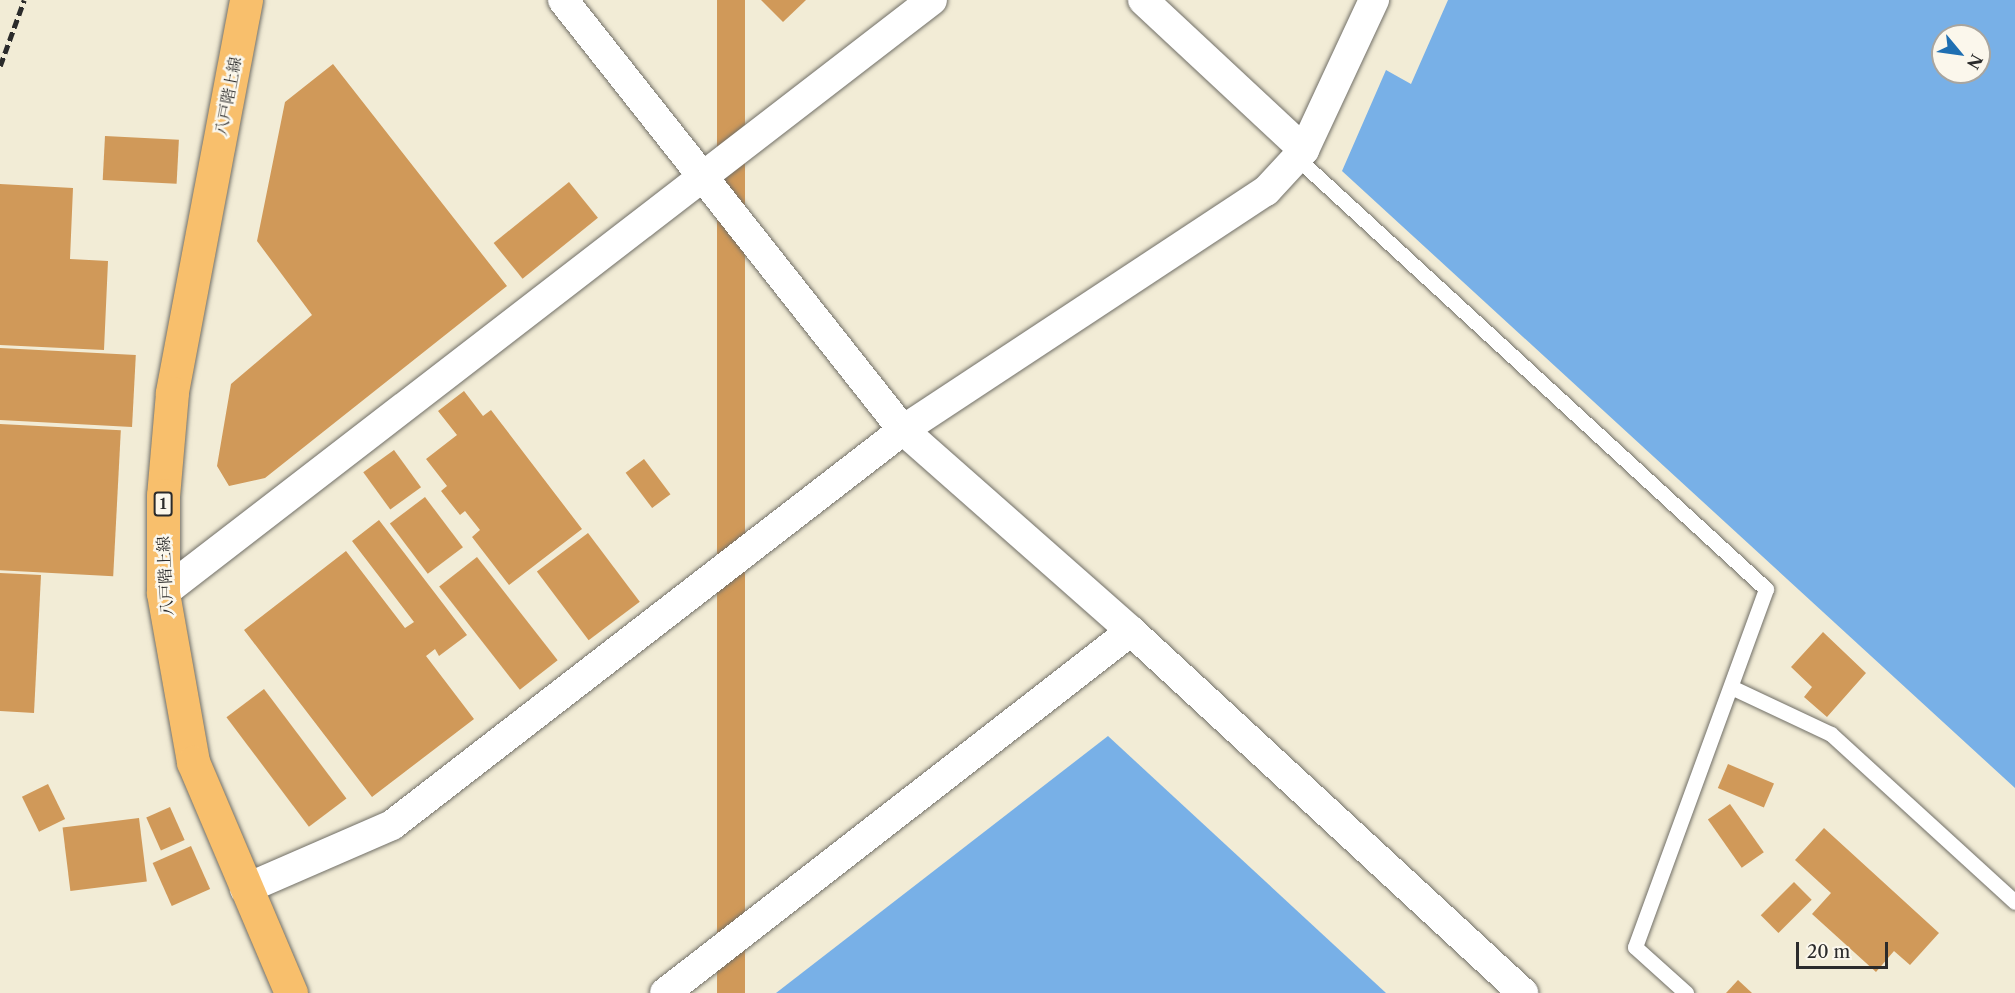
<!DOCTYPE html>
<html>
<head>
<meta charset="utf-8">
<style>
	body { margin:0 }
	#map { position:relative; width:2015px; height:993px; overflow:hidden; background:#f2ecd6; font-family:"Libre Caslon Text","Noto Serif JP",serif }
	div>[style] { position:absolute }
	.water>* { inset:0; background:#78b0e7 }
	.building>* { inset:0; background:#d09959; transform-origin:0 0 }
	.roads { filter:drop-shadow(0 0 2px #716f67) drop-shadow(0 0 2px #716f67) }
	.lane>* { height:15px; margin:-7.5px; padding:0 7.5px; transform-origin:7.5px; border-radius:7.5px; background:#fff }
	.street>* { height:30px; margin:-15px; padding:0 15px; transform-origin:15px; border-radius:15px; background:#fff }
	.primary>* { height:33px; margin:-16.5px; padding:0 16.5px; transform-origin:16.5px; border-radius:16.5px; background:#f8bf6c }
	.rail>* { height:4.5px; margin-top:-2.25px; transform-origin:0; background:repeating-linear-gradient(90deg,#2b2b2b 0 9px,transparent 0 13.5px) }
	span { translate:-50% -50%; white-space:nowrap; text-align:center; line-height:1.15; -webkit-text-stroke:5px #fbf7ec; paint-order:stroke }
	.shield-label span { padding:2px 4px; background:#fbf7ec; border:2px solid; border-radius:4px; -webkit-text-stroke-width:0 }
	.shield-label { font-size:15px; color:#2b2b2b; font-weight:700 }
	.street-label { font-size:16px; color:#2b2b2b }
	.north { position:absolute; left:1931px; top:24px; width:60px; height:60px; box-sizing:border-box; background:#fbf7ec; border:2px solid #a8a59f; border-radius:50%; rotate:119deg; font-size:16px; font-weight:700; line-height:24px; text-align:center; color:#2b2b2b }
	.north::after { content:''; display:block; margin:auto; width:21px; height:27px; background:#1f6fb2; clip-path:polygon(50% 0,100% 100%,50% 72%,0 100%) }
	.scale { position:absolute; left:1796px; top:942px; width:92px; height:27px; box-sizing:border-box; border:3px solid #2b2b2b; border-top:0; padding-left:8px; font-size:18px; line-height:21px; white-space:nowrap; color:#2b2b2b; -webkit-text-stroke:4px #fbf7ec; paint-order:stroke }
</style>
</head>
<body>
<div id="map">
	<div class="water">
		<i style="clip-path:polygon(evenodd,1448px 0,2015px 0,2015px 788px,1342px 171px,1386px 70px,1411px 84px,1448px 0,1943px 36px,1979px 36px,1979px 72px,1943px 72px,1943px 36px)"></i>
		<i style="clip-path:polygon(1108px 736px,1386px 993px,776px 993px)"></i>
	</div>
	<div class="building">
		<i style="left:717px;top:0;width:28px;height:1458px"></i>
		<i style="clip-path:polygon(761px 0,806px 0,783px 22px)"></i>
		<i style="clip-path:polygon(333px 64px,507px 286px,265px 478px,229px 486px,217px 466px,231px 384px,312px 315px,257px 241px,285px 102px)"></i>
		<i style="left:105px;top:136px;width:74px;height:44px;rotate:3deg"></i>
		<i style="left:569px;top:182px;width:46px;height:97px;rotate:51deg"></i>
		<i style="clip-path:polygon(0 184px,73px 188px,70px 259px,108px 261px,104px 350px,0 345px)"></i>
		<i style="left:0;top:348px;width:136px;height:72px;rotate:3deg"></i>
		<i style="clip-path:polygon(464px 391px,483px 416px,491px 410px,582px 529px,509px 585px,472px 537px,480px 530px,465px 511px,460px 515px,441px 491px,447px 486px,426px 459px,457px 435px,438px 411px)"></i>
		<i style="left:0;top:424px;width:121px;height:146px;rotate:3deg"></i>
		<i style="left:394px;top:450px;width:46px;height:38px;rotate:54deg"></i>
		<i style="left:644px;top:459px;width:44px;height:23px;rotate:53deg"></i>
		<i style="left:425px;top:497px;width:63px;height:44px;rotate:53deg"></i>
		<i style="clip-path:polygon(379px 520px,467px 635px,439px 656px,435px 649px,426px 656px,474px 719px,372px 797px,244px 630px,346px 551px,405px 628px,414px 622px,352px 541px)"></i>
		<i style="left:588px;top:533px;width:86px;height:64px;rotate:53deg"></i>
		<i style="left:477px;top:557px;width:131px;height:48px;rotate:52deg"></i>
		<i style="clip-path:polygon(0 573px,41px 575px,34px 713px,0 711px)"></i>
		<i style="clip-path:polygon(1823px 632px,1866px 673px,1827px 717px,1804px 697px,1812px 687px,1791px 667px)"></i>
		<i style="left:264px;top:689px;width:137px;height:47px;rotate:53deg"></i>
		<i style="left:1728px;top:764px;width:50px;height:26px;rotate:23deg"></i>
		<i style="left:48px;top:784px;width:39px;height:29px;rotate:64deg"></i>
		<i style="left:1730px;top:804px;width:59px;height:27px;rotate:55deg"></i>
		<i style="left:170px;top:807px;width:36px;height:26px;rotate:66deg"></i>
		<i style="left:139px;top:818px;width:64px;height:77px;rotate:83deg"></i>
		<i style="clip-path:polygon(1824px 828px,1939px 933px,1910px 965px,1894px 951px,1876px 972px,1812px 914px,1831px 893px,1795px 860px)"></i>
		<i style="left:191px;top:846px;width:47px;height:42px;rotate:66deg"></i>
		<i style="left:1794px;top:882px;width:25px;height:47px;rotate:45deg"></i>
		<i style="clip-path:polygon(1738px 980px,1752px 993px,1726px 993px)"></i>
	</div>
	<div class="roads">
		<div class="lane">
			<i style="left:1297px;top:158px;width:637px;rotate:42.58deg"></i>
			<i style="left:1766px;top:589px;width:381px;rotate:110.1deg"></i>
			<i style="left:1635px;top:947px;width:69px;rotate:42deg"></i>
			<i style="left:1731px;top:687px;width:110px;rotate:25.2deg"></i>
			<i style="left:1831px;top:734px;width:249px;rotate:42.4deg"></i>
		</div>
		<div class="street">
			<i style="left:563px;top:0;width:548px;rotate:51.67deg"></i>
			<i style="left:903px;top:430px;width:304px;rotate:41.4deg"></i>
			<i style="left:1131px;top:631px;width:534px;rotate:42.72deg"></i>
			<i style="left:1143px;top:0;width:220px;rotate:43deg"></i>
			<i style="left:163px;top:593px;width:971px;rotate:-37.64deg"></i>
			<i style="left:245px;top:889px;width:160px;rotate:-23.5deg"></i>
			<i style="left:392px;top:825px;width:646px;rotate:-37.7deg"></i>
			<i style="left:903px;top:430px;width:435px;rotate:-33.4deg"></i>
			<i style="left:1266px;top:191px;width:56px;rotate:-47.2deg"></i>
			<i style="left:1304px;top:150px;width:166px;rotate:-65deg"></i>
			<i style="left:665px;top:993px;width:590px;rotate:-37.84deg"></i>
		</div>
		<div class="primary">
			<i style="left:246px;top:0;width:400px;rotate:100.7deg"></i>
			<i style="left:172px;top:393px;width:102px;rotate:95deg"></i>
			<i style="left:163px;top:495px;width:98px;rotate:90deg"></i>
			<i style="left:163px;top:593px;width:172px;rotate:79.9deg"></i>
			<i style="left:193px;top:762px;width:251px;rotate:67deg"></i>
		</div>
	</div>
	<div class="rail">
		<i style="left:0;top:66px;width:70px;rotate:-70deg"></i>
	</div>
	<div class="shield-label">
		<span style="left:163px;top:504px">1</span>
	</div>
	<div class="street-label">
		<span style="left:228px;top:96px;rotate:-79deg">八戸階上線</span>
		<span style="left:165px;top:576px;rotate:-93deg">八戸階上線</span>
	</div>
	<div class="north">N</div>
	<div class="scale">20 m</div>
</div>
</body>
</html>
